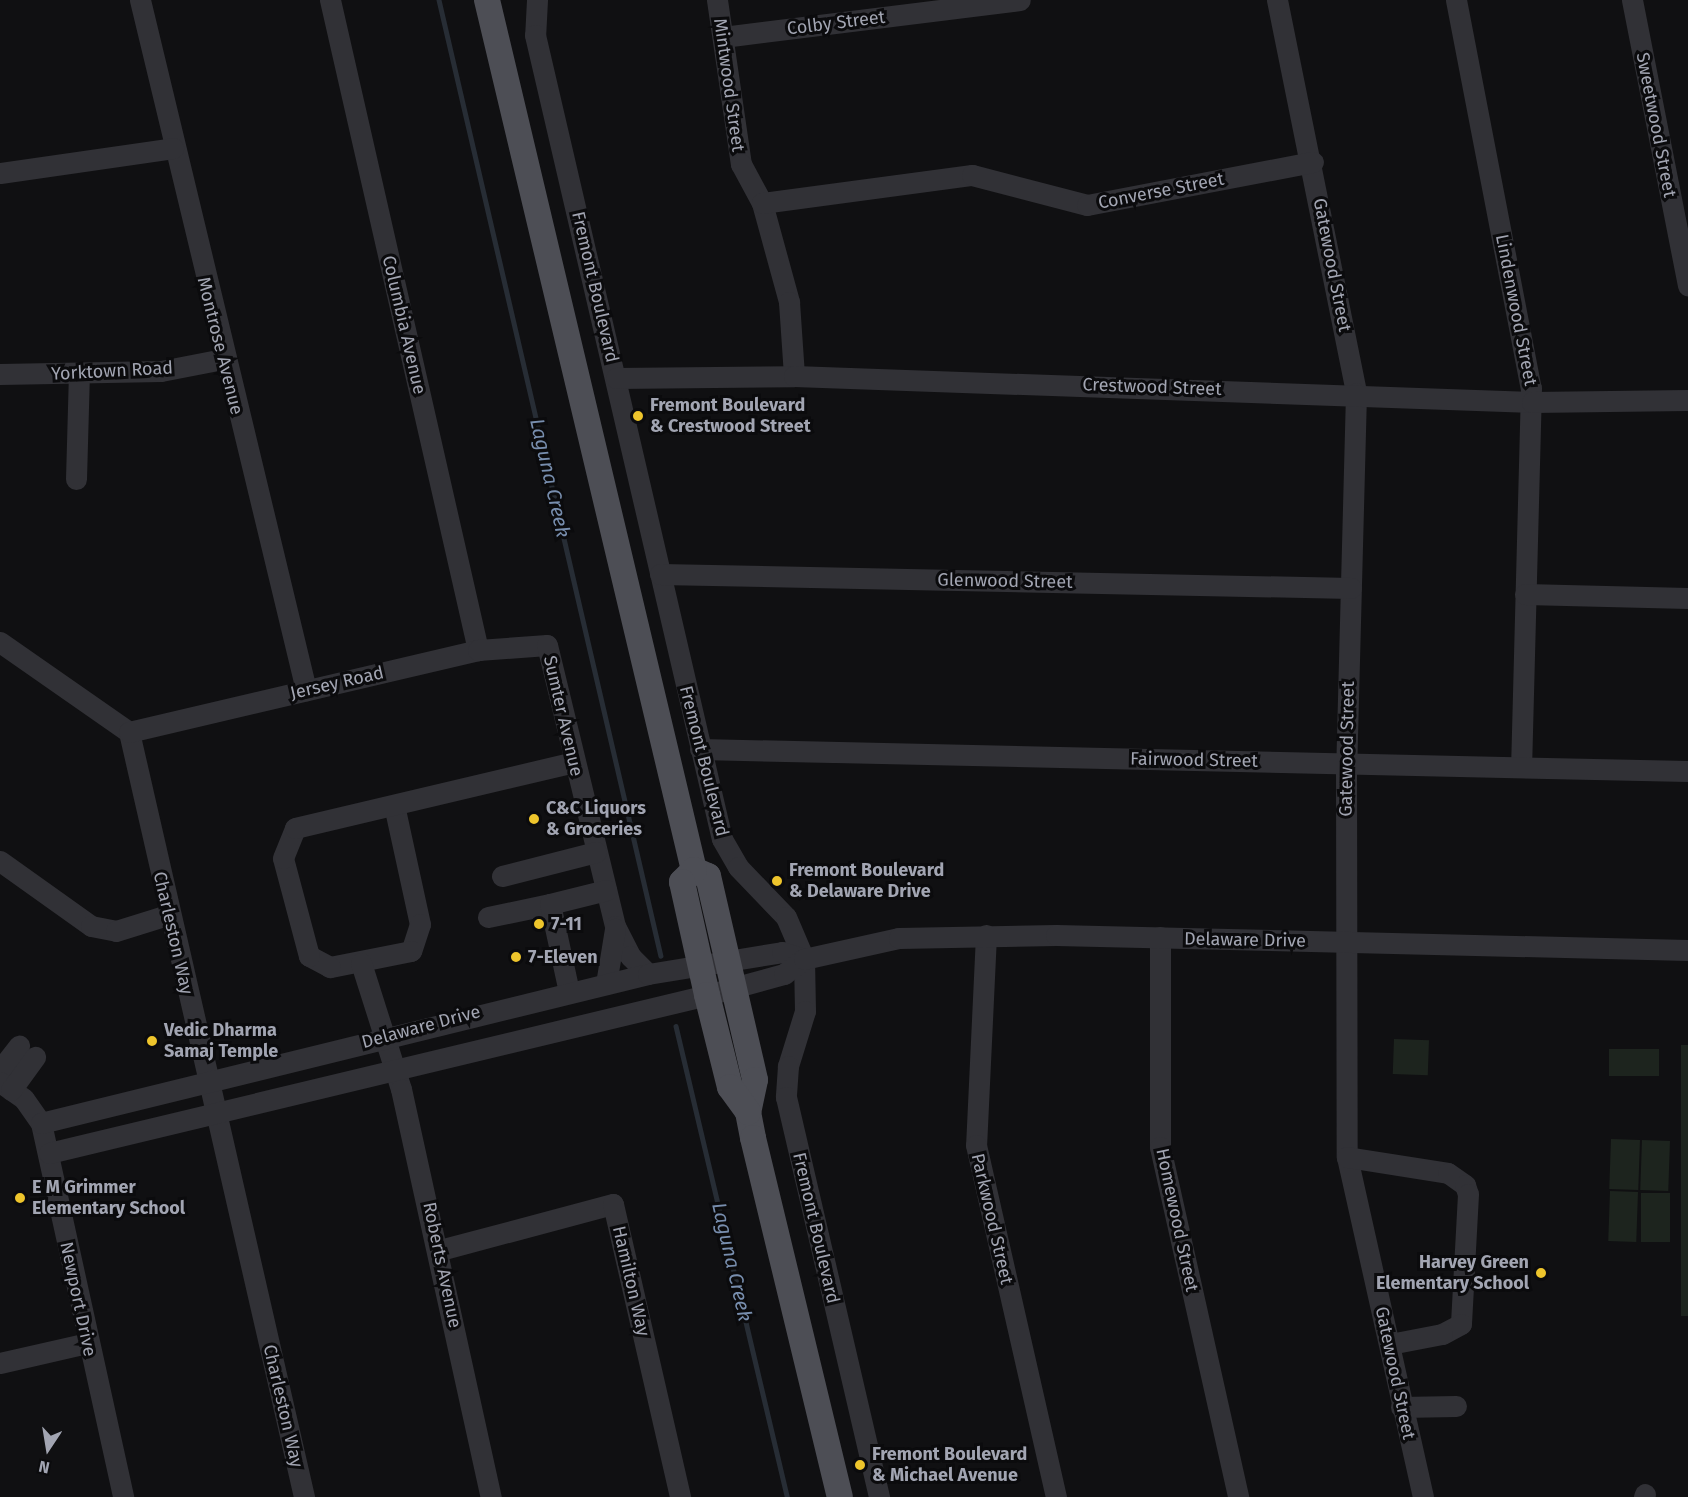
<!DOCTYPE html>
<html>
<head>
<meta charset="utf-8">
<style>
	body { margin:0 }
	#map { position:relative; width:1688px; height:1497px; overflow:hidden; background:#101012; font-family:"Fira Sans",sans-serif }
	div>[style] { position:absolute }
	.green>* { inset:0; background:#1d241e; transform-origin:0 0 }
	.stream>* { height:4.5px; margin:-2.25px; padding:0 2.25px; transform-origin:2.25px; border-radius:2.25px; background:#272d35 }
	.minor>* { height:21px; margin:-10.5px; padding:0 10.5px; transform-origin:10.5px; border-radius:10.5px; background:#313136 }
	.major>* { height:26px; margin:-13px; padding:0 13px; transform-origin:13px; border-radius:13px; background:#4d4e55 }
	.dots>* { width:16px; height:16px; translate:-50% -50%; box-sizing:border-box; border:3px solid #0b0b0d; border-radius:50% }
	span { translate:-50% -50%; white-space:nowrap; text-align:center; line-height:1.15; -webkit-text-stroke:6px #0b0b0d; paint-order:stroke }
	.street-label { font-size:18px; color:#a2a5b2 }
	.poi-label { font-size:18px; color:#a2a5b2; font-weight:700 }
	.left { translate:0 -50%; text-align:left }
	.right { translate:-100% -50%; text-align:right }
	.water-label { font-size:20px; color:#788eae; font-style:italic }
	.north { position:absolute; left:18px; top:1419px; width:60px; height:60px; -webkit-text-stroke:4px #0b0b0d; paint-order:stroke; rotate:192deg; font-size:16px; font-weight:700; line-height:24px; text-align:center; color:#a2a5b2 }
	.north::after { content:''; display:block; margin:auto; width:21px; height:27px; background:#a2a5b2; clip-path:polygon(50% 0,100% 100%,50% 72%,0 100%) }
</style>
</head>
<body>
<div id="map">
	<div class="green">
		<i style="left:1394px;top:1039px;width:35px;height:35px;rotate:2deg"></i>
		<i style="left:1681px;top:1045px;width:7px;height:271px"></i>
		<i style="left:1609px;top:1049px;width:50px;height:27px"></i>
		<i style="left:1611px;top:1139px;width:29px;height:50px;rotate:2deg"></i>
		<i style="left:1642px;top:1140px;width:28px;height:50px;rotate:2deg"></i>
		<i style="left:1610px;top:1191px;width:28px;height:50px;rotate:2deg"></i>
		<i style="left:1641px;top:1193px;width:29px;height:49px"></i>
	</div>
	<div class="stream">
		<i style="left:439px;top:0;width:981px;rotate:76.93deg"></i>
		<i style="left:676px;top:1026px;width:484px;rotate:76.7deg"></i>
	</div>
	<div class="minor">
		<i style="left:140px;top:0;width:710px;rotate:76.47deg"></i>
		<i style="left:330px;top:0;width:667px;rotate:77.17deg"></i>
		<i style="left:537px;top:0;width:35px;rotate:93deg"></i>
		<i style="left:535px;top:35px;width:825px;rotate:76.91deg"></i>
		<i style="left:722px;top:839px;width:32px;rotate:60deg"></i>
		<i style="left:738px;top:867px;width:69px;rotate:46.2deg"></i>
		<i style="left:786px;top:917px;width:46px;rotate:66.8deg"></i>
		<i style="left:804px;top:959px;width:52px;rotate:88.9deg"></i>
		<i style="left:805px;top:1011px;width:58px;rotate:107.2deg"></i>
		<i style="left:788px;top:1066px;width:31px;rotate:94deg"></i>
		<i style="left:786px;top:1097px;width:411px;rotate:76.9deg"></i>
		<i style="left:717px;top:0;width:166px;rotate:81.7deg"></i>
		<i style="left:741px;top:164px;width:44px;rotate:61.7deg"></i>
		<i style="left:762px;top:203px;width:103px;rotate:74.7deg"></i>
		<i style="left:789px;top:302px;width:74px;rotate:86.1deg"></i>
		<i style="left:1277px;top:0;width:401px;rotate:78.6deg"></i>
		<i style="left:1356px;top:393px;width:371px;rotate:91.5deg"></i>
		<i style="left:1346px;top:764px;width:393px;rotate:89.9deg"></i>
		<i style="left:1347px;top:1157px;width:348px;rotate:77.4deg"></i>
		<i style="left:1456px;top:0;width:395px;rotate:79.1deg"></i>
		<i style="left:1531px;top:388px;width:379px;rotate:91.5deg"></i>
		<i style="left:1632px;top:0;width:291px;rotate:78.9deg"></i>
		<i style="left:723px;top:37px;width:299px;rotate:-7.1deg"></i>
		<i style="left:0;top:173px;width:175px;rotate:-8.2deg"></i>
		<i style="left:762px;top:203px;width:212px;rotate:-7.6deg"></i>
		<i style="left:972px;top:175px;width:119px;rotate:14.6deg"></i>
		<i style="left:1087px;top:205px;width:230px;rotate:-10.8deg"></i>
		<i style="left:0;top:374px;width:161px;rotate:-1.1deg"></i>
		<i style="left:161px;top:371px;width:63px;rotate:-11deg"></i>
		<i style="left:616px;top:378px;width:178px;rotate:-0.6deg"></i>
		<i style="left:794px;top:376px;width:738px;rotate:2.02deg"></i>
		<i style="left:1532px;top:402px;width:156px;rotate:-0.7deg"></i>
		<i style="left:76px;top:479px;width:105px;rotate:-88.4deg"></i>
		<i style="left:660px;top:574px;width:691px;rotate:1.16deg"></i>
		<i style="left:1525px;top:594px;width:163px;rotate:1.4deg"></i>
		<i style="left:0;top:642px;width:157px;rotate:34.9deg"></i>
		<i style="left:129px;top:732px;width:785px;rotate:77.11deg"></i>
		<i style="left:129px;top:732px;width:359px;rotate:-13.2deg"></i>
		<i style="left:478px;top:650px;width:69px;rotate:-4.1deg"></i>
		<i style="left:547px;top:645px;width:289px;rotate:76.4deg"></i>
		<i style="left:615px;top:926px;width:34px;rotate:63deg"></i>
		<i style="left:630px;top:956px;width:25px;rotate:45deg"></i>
		<i style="left:700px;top:749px;width:988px;rotate:1.28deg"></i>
		<i style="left:394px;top:805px;width:122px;rotate:77.7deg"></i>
		<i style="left:420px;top:924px;width:28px;rotate:108deg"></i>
		<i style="left:411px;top:951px;width:83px;rotate:168.8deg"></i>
		<i style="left:330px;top:967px;width:24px;rotate:-152deg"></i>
		<i style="left:309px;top:956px;width:101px;rotate:-104.9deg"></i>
		<i style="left:283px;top:858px;width:32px;rotate:-68deg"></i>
		<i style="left:295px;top:828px;width:287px;rotate:-13.3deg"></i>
		<i style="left:0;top:861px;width:112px;rotate:35.5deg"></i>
		<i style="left:91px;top:926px;width:25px;rotate:11deg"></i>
		<i style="left:116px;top:931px;width:53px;rotate:-17.4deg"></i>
		<i style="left:502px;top:876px;width:97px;rotate:-14.3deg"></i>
		<i style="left:488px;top:917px;width:63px;rotate:-11.8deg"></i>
		<i style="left:986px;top:935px;width:210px;rotate:92.7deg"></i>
		<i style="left:976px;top:1145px;width:361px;rotate:77.2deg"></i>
		<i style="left:1160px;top:937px;width:210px;rotate:90deg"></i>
		<i style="left:1160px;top:1147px;width:359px;rotate:77.4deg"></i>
		<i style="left:361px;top:963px;width:132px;rotate:72.4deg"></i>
		<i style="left:401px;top:1089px;width:418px;rotate:77.6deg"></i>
		<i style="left:606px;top:984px;width:56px;rotate:-80.7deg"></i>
		<i style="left:569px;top:992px;width:90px;rotate:-102.2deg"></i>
		<i style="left:550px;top:904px;width:58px;rotate:-14deg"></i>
		<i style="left:0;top:1070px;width:31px;rotate:-52deg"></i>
		<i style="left:0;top:1082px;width:29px;rotate:35deg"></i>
		<i style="left:24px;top:1099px;width:29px;rotate:55deg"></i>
		<i style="left:41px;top:1123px;width:383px;rotate:77.6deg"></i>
		<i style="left:11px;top:1090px;width:41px;rotate:-54deg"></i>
		<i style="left:41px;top:1123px;width:625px;rotate:-13.79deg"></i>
		<i style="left:648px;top:974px;width:136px;rotate:-9.3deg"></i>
		<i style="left:782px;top:952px;width:23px;rotate:18deg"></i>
		<i style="left:49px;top:1153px;width:677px;rotate:-13.5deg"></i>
		<i style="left:707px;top:995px;width:80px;rotate:-15.3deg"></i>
		<i style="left:784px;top:974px;width:25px;rotate:-37deg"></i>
		<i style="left:804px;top:959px;width:97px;rotate:-12.5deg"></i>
		<i style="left:899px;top:938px;width:157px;rotate:-1.1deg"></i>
		<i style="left:1056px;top:935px;width:632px;rotate:1.36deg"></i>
		<i style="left:1347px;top:1157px;width:102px;rotate:9deg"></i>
		<i style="left:1448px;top:1173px;width:21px;rotate:35deg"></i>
		<i style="left:1465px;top:1185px;width:9px;rotate:72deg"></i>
		<i style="left:1468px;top:1194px;width:130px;rotate:93.1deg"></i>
		<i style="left:1461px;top:1324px;width:21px;rotate:152deg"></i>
		<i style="left:1442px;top:1334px;width:53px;rotate:169.1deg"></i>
		<i style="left:440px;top:1250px;width:179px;rotate:-14.9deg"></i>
		<i style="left:613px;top:1204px;width:301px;rotate:77.1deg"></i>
		<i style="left:0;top:1363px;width:89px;rotate:-12.9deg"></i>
		<i style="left:1401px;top:1407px;width:55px;rotate:-1deg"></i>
		<i style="left:1644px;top:1497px;width:3px;rotate:-72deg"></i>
	</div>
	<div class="major">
		<i style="left:487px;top:0;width:894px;rotate:76.62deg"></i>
		<i style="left:694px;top:870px;width:15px;rotate:23deg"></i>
		<i style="left:708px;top:876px;width:209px;rotate:77deg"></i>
		<i style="left:755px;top:1080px;width:33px;rotate:102deg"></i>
		<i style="left:748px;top:1112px;width:26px;rotate:79deg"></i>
		<i style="left:753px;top:1138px;width:369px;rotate:76.4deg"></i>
		<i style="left:694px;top:870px;width:17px;rotate:135deg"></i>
		<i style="left:682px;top:882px;width:116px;rotate:77.5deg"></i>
		<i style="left:707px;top:995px;width:95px;rotate:76deg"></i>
		<i style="left:730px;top:1087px;width:31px;rotate:54deg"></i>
	</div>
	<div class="dots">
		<i style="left:638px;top:416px;background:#eec52c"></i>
		<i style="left:534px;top:819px;background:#eec52c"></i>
		<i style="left:777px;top:881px;background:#eec52c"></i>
		<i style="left:539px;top:924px;background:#eec52c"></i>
		<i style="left:516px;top:957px;background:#eec52c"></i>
		<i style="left:152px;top:1041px;background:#eec52c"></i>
		<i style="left:20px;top:1198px;background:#eec52c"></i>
		<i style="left:1541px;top:1273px;background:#eec52c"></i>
		<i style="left:860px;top:1465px;background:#eec52c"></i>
	</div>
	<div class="street-label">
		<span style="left:836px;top:23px;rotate:-7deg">Colby Street</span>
		<span style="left:729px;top:85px;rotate:82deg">Mintwood Street</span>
		<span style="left:1656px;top:125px;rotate:79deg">Sweetwood Street</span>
		<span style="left:1161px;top:191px;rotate:-11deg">Converse Street</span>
		<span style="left:1332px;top:265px;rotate:79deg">Gatewood Street</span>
		<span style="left:595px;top:287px;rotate:77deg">Fremont Boulevard</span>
		<span style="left:1516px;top:310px;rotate:79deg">Lindenwood Street</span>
		<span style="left:404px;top:325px;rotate:77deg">Columbia Avenue</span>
		<span style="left:220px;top:346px;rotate:76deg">Montrose Avenue</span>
		<span style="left:112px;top:371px;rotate:-3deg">Yorktown Road</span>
		<span style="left:1152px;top:387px;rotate:2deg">Crestwood Street</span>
		<span style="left:1005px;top:581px;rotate:1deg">Glenwood Street</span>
		<span style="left:337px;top:683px;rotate:-13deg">Jersey Road</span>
		<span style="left:563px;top:716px;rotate:77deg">Sumter Avenue</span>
		<span style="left:1347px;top:749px;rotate:-89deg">Gatewood Street</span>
		<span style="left:1194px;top:760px;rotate:1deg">Fairwood Street</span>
		<span style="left:704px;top:761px;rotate:76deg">Fremont Boulevard</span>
		<span style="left:173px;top:933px;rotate:77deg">Charleston Way</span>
		<span style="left:1245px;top:940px;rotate:1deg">Delaware Drive</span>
		<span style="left:421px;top:1027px;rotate:-15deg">Delaware Drive</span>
		<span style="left:992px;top:1219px;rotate:77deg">Parkwood Street</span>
		<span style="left:1177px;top:1220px;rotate:78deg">Homewood Street</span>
		<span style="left:816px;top:1228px;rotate:77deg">Fremont Boulevard</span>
		<span style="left:442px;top:1265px;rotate:78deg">Roberts Avenue</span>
		<span style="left:631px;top:1281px;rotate:77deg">Hamilton Way</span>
		<span style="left:78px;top:1299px;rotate:78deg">Newport Drive</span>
		<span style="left:1395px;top:1373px;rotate:78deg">Gatewood Street</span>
		<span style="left:283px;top:1406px;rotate:77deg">Charleston Way</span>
	</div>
	<div class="poi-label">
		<span class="left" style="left:650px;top:416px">Fremont Boulevard<br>&amp; Crestwood Street</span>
		<span class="left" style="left:546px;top:819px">C&amp;C Liquors<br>&amp; Groceries</span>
		<span class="left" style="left:789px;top:881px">Fremont Boulevard<br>&amp; Delaware Drive</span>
		<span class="left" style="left:551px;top:924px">7-11</span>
		<span class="left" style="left:528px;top:957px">7-Eleven</span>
		<span class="left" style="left:164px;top:1041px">Vedic Dharma<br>Samaj Temple</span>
		<span class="left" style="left:32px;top:1198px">E M Grimmer<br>Elementary School</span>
		<span class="right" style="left:1529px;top:1273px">Harvey Green<br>Elementary School</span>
		<span class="left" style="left:872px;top:1465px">Fremont Boulevard<br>&amp; Michael Avenue</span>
	</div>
	<div class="water-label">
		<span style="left:550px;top:478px;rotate:77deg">Laguna Creek</span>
		<span style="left:732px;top:1262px;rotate:77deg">Laguna Creek</span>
	</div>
	<div class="north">N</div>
</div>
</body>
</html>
